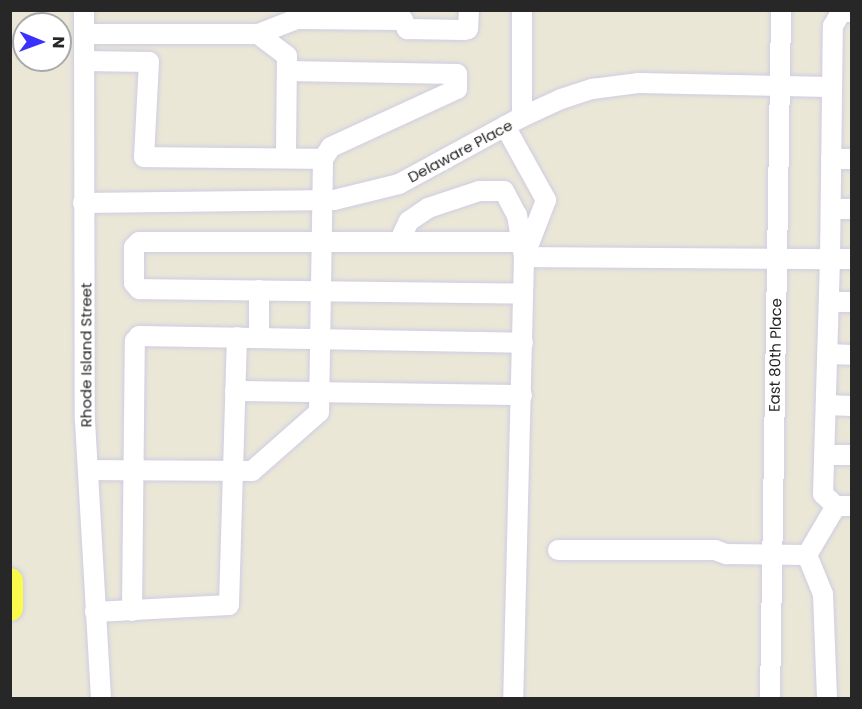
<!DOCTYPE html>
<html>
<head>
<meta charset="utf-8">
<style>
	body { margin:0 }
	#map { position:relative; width:862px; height:709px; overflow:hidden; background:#ebe7d7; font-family:Poppins,sans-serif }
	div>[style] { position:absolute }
	.roads { filter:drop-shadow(0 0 2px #cecde2) drop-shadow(0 0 2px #cecde2) }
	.minor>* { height:20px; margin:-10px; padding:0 10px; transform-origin:10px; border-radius:10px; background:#fff }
	.major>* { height:26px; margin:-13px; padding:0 13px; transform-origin:13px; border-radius:13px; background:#fafa4d }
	span { translate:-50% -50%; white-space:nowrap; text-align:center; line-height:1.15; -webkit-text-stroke:5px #fff; paint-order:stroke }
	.street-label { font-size:15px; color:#272727 }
	.frame { position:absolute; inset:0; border:12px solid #272727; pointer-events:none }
	.north { position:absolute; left:12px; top:12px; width:60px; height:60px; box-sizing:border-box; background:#fff; border:2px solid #a9a9a9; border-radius:50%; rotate:91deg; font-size:16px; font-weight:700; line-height:24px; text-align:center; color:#272727 }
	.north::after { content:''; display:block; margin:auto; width:21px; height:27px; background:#3b31ff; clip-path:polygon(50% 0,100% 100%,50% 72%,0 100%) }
</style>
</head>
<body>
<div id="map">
	<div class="roads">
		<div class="minor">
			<i style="left:84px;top:10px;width:411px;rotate:89.9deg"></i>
			<i style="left:85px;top:421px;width:277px;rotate:86.7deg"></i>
			<i style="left:522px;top:10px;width:107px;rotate:90deg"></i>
			<i style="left:84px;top:34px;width:174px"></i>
			<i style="left:258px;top:34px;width:42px;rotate:-21deg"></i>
			<i style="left:297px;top:19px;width:106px;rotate:0.5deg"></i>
			<i style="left:403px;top:20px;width:10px;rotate:66deg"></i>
			<i style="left:407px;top:29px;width:57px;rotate:1deg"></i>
			<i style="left:464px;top:30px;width:4px;rotate:-14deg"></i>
			<i style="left:468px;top:29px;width:19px;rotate:-87deg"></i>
			<i style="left:258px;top:34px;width:36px;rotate:37deg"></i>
			<i style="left:287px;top:56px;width:101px;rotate:90.6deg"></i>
			<i style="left:84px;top:61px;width:65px;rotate:0.9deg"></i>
			<i style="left:149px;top:62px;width:95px;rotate:93deg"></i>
			<i style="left:144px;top:157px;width:179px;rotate:0.6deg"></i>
			<i style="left:323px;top:159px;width:253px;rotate:90.9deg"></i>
			<i style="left:319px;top:412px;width:89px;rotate:138.6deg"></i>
			<i style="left:252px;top:471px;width:164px;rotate:-179.7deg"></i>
			<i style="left:287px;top:71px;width:170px;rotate:1deg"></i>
			<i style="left:457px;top:74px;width:15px;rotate:90deg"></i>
			<i style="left:457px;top:89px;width:139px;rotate:155.3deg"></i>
			<i style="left:331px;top:147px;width:14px;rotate:124deg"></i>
			<i style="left:505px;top:126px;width:85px;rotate:61deg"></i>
			<i style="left:546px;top:200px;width:61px;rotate:111.1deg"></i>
			<i style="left:524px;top:257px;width:306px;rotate:0.4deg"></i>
			<i style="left:830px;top:259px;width:233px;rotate:-89.3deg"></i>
			<i style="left:833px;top:26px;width:16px;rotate:-60deg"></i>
			<i style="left:841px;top:12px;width:11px"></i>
			<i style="left:831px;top:159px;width:21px"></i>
			<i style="left:83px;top:203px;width:251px;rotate:-0.7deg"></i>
			<i style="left:334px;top:200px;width:67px;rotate:-13.8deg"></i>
			<i style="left:399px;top:184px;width:140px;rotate:-28.6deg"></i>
			<i style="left:522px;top:117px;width:43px;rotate:-24.8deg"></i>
			<i style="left:561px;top:99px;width:33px;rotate:-18deg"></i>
			<i style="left:592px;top:89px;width:46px;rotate:-7.4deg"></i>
			<i style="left:638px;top:83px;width:194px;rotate:1.2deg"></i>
			<i style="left:831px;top:209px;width:21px"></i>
			<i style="left:399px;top:242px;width:23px;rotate:-65deg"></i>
			<i style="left:409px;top:221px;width:23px;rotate:-34deg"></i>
			<i style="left:428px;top:208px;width:54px;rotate:-18.4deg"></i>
			<i style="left:479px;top:191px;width:25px"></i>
			<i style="left:504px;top:191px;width:27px;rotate:62deg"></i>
			<i style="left:517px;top:215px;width:43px;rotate:80.5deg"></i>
			<i style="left:524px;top:257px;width:441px;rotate:91.4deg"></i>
			<i style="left:522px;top:242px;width:383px;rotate:180deg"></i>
			<i style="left:139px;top:242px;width:7px;rotate:135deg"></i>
			<i style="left:134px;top:247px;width:36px;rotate:90deg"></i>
			<i style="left:134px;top:283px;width:8px;rotate:50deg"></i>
			<i style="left:139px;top:289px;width:384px;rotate:0.7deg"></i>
			<i style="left:852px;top:259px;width:22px;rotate:180deg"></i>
			<i style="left:830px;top:259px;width:235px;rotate:91.7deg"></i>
			<i style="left:823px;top:494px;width:18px;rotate:43deg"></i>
			<i style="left:836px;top:506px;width:16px"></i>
			<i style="left:259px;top:290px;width:48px;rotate:90deg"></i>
			<i style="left:829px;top:302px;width:23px"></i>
			<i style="left:827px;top:354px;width:25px;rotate:2deg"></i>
			<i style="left:235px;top:391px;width:287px;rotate:0.8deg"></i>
			<i style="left:826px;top:405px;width:26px;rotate:2deg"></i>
			<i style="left:824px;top:455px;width:28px"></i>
			<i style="left:558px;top:550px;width:157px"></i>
			<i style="left:715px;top:550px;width:12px;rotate:20deg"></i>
			<i style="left:726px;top:554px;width:81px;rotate:0.7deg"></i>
			<i style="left:807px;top:555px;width:57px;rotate:-59.4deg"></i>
			<i style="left:807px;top:555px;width:42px;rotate:67.7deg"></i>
			<i style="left:823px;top:594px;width:104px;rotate:87.8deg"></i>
			<i style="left:132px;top:611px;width:270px;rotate:-89.4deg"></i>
			<i style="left:135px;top:341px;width:6px;rotate:-51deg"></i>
			<i style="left:139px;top:336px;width:384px;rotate:1deg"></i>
			<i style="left:95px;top:612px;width:134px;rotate:-3deg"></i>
			<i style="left:229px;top:605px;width:268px;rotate:-88.3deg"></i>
			<i style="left:770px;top:698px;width:688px;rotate:-89.08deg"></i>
		</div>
		<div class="major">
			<i style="left:10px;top:581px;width:27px;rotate:90deg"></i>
		</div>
	</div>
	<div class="street-label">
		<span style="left:460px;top:151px;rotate:-28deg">Delaware Place</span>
		<span style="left:86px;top:355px;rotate:-90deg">Rhode Island Street</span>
		<span style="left:775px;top:355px;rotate:-89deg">East 80th Place</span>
	</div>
	<div class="frame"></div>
	<div class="north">N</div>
</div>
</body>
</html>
